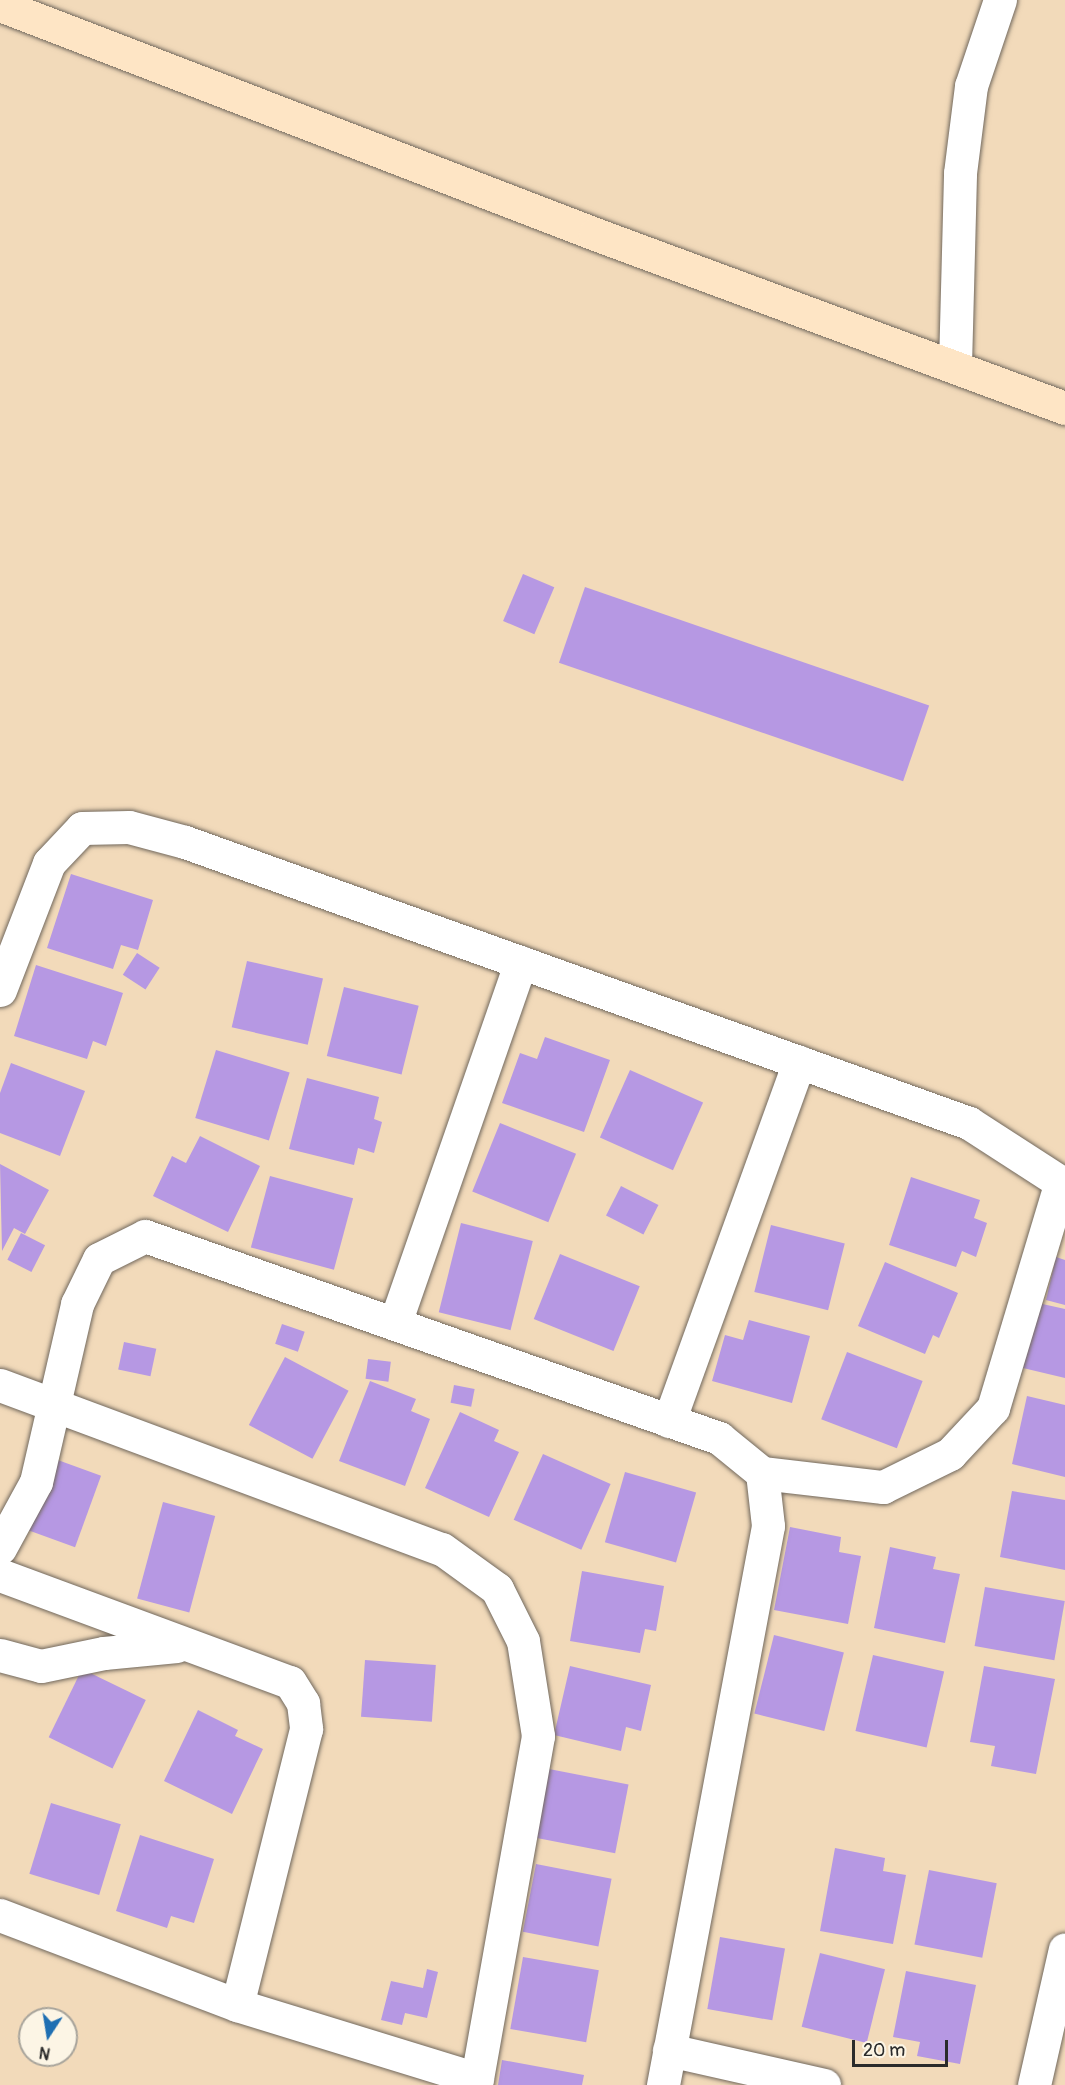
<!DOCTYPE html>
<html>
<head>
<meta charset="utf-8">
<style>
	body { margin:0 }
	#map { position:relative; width:1065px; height:2085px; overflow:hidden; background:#f2daba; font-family:Pangolin,sans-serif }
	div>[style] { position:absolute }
	.building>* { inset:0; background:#b698e3; transform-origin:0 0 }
	.roads { filter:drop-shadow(0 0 2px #71685d) drop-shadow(0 0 2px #71685d) }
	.minor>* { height:33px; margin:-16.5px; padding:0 16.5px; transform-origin:16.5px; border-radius:16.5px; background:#fff }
	.secondary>* { height:33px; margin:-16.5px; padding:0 16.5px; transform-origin:16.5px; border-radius:16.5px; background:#fee5c5 }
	span { translate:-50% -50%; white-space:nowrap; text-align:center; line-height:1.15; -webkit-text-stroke:4.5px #fcf5e5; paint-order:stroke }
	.north { position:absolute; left:18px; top:2007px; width:60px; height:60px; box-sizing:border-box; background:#fcf5e5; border:2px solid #a8a49b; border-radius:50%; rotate:192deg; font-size:16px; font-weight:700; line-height:24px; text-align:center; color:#2b2b2b }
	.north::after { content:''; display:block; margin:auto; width:21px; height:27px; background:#1f6fb2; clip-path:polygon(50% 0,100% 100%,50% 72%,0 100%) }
	.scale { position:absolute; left:852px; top:2040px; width:96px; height:27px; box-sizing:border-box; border:3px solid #2b2b2b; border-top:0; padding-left:8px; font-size:18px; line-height:21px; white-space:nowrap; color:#2b2b2b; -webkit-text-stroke:4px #fcf5e5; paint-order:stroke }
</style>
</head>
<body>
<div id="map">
	<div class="building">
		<i style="left:523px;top:574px;width:34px;height:51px;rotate:23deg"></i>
		<i style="left:585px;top:587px;width:364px;height:80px;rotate:19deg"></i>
		<i style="clip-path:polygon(71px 874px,153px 900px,138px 950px,121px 945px,113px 969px,47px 948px)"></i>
		<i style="left:137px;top:953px;width:27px;height:26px;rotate:33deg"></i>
		<i style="left:247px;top:961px;width:78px;height:68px;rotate:13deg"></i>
		<i style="clip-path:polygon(36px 965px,123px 993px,106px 1046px,93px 1041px,87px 1059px,14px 1036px)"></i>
		<i style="left:344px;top:987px;width:77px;height:71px;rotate:14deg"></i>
		<i style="clip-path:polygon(545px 1037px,610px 1060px,584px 1132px,502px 1103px,520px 1053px,537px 1059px)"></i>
		<i style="left:216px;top:1050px;width:77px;height:71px;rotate:17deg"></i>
		<i style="clip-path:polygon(11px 1063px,85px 1091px,60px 1156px,0 1133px,0 1093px)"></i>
		<i style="left:630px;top:1070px;width:80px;height:74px;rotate:24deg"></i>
		<i style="clip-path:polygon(307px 1078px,379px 1097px,374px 1119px,382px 1122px,374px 1153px,358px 1148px,354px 1165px,289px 1149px)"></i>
		<i style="left:500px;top:1123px;width:82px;height:74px;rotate:22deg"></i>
		<i style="clip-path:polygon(200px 1136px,260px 1166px,228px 1232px,153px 1196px,172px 1156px,186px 1163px)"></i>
		<i style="clip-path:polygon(0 1164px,49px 1190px,25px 1234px,14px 1228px,2px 1251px)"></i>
		<i style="left:270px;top:1176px;width:86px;height:74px;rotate:15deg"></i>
		<i style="clip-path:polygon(911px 1177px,980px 1200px,974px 1218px,987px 1223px,976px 1257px,962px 1251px,956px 1267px,889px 1245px)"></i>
		<i style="left:621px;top:1186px;width:42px;height:33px;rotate:27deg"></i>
		<i style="left:461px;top:1223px;width:74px;height:92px;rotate:14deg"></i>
		<i style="left:771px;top:1225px;width:76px;height:69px;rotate:14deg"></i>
		<i style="left:21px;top:1233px;width:27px;height:30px;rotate:27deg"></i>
		<i style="left:560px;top:1254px;width:86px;height:70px;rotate:22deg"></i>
		<i style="clip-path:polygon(1056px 1257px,1065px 1260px,1065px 1305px,1046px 1300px)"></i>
		<i style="clip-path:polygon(885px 1262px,958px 1293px,939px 1338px,933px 1335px,925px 1354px,858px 1326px)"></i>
		<i style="clip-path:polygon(1038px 1303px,1065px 1309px,1065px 1378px,1023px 1368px)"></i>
		<i style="clip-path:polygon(749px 1320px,810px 1336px,792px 1403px,712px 1381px,725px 1335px,743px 1340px)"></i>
		<i style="left:282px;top:1324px;width:24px;height:21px;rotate:19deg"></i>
		<i style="left:124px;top:1342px;width:33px;height:28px;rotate:12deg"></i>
		<i style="left:847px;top:1352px;width:81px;height:72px;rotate:21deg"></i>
		<i style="left:285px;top:1357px;width:72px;height:77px;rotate:28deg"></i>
		<i style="left:368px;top:1359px;width:23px;height:20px;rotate:7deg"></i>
		<i style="clip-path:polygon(370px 1381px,416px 1399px,411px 1411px,430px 1419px,405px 1486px,339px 1461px)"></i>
		<i style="left:454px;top:1385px;width:21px;height:18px;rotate:11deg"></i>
		<i style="clip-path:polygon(1027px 1396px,1065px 1405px,1065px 1477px,1012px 1464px)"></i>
		<i style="clip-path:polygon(460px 1412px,499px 1430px,494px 1441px,519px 1452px,489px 1517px,425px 1488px)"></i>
		<i style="left:543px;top:1454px;width:74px;height:72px;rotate:24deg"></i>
		<i style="left:55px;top:1459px;width:49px;height:76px;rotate:20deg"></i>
		<i style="left:625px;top:1472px;width:74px;height:73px;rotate:16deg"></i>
		<i style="clip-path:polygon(1012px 1491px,1065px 1500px,1065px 1570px,1000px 1557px)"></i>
		<i style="left:163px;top:1502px;width:54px;height:100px;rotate:15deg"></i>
		<i style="clip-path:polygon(790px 1527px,841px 1537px,839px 1552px,861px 1556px,848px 1624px,774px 1610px)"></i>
		<i style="clip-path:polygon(890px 1547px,936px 1557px,933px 1569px,960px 1574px,945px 1643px,874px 1628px)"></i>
		<i style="clip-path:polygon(582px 1571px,664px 1586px,656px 1631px,645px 1629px,640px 1653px,570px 1641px)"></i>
		<i style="left:985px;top:1587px;width:81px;height:60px;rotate:10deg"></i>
		<i style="left:774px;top:1635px;width:72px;height:81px;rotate:14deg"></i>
		<i style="left:873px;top:1655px;width:73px;height:78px;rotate:13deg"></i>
		<i style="left:365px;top:1660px;width:71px;height:57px;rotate:4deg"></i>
		<i style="clip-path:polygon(570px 1666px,651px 1685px,641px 1731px,626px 1727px,621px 1751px,554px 1735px)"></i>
		<i style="clip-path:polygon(984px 1666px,1055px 1679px,1036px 1774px,991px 1766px,995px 1746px,970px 1742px)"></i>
		<i style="left:82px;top:1669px;width:71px;height:76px;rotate:26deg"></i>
		<i style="clip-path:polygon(198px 1710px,238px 1730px,235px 1736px,263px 1749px,232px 1814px,164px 1781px)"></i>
		<i style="left:549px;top:1769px;width:81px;height:70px;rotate:11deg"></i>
		<i style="left:51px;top:1803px;width:73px;height:74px;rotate:17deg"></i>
		<i style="clip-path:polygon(140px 1835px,214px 1859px,194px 1923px,171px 1916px,167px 1928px,116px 1911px)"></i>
		<i style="clip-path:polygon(835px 1848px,885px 1858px,883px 1871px,906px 1875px,893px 1944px,820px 1931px)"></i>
		<i style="left:536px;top:1864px;width:77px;height:69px;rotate:11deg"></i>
		<i style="left:929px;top:1870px;width:69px;height:76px;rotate:11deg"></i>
		<i style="left:720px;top:1937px;width:66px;height:73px;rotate:10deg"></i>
		<i style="left:820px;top:1953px;width:67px;height:76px;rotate:14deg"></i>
		<i style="left:523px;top:1957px;width:77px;height:73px;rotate:10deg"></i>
		<i style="clip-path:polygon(427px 1969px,438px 1972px,427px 2018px,405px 2013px,402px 2025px,381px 2020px,391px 1981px,423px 1988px)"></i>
		<i style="clip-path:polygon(906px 1971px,976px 1985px,960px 2064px,917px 2056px,920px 2042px,893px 2037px)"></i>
		<i style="clip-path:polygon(502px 2060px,584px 2075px,582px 2085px,498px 2085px)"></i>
	</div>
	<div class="roads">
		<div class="minor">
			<i style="left:955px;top:366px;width:193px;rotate:-88.5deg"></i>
			<i style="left:960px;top:173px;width:88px;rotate:-82.8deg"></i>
			<i style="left:971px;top:86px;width:91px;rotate:-71.4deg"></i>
			<i style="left:0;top:990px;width:136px;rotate:-68.9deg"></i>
			<i style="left:49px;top:863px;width:48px;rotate:-46.7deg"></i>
			<i style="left:82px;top:828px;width:47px;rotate:-1.2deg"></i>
			<i style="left:129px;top:827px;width:58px;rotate:15deg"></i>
			<i style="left:185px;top:842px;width:833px;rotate:19.72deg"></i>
			<i style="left:969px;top:1123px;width:114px;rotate:32.9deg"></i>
			<i style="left:395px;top:1323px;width:382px;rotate:-70.8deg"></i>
			<i style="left:0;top:1385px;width:471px;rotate:20.4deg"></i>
			<i style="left:442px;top:1549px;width:68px;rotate:36deg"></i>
			<i style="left:497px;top:1589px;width:58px;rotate:63.4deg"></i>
			<i style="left:523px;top:1641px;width:96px;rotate:81deg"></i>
			<i style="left:538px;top:1736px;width:354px;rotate:100.1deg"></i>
			<i style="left:669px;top:1421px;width:382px;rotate:-70.1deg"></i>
			<i style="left:762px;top:1473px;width:122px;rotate:6.6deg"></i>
			<i style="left:883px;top:1487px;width:75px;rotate:-26.2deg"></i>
			<i style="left:950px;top:1454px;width:63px;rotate:-46.9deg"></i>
			<i style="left:993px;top:1408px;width:236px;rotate:-73.3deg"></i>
			<i style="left:0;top:1548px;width:75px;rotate:-61.4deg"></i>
			<i style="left:36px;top:1482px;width:183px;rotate:-77deg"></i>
			<i style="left:77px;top:1304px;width:50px;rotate:-63.9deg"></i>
			<i style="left:99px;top:1259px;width:51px;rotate:-26.6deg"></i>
			<i style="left:145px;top:1236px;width:609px;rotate:19.39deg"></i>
			<i style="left:719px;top:1438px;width:55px;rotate:39.1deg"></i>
			<i style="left:762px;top:1473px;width:53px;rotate:83.5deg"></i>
			<i style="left:768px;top:1526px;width:569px;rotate:100.64deg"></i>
			<i style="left:0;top:1575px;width:309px;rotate:20.3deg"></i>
			<i style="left:290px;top:1682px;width:25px;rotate:58deg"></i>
			<i style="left:303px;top:1703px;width:26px;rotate:83deg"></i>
			<i style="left:306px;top:1729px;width:284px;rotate:104deg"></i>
			<i style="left:0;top:1655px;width:42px;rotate:15deg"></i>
			<i style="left:41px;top:1666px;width:64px;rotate:-11.7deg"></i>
			<i style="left:104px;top:1653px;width:73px;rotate:-5.5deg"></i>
			<i style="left:0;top:1915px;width:254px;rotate:20.8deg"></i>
			<i style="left:237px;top:2005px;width:251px;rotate:17.1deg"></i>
			<i style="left:669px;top:2050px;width:159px;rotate:12.7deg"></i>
			<i style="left:1034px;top:2085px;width:139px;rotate:-77.2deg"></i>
		</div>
		<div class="secondary">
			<i style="left:0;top:5px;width:638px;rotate:21.05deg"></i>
			<i style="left:595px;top:234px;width:501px;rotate:20.32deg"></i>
		</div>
	</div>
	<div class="north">N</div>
	<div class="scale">20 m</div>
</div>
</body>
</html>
